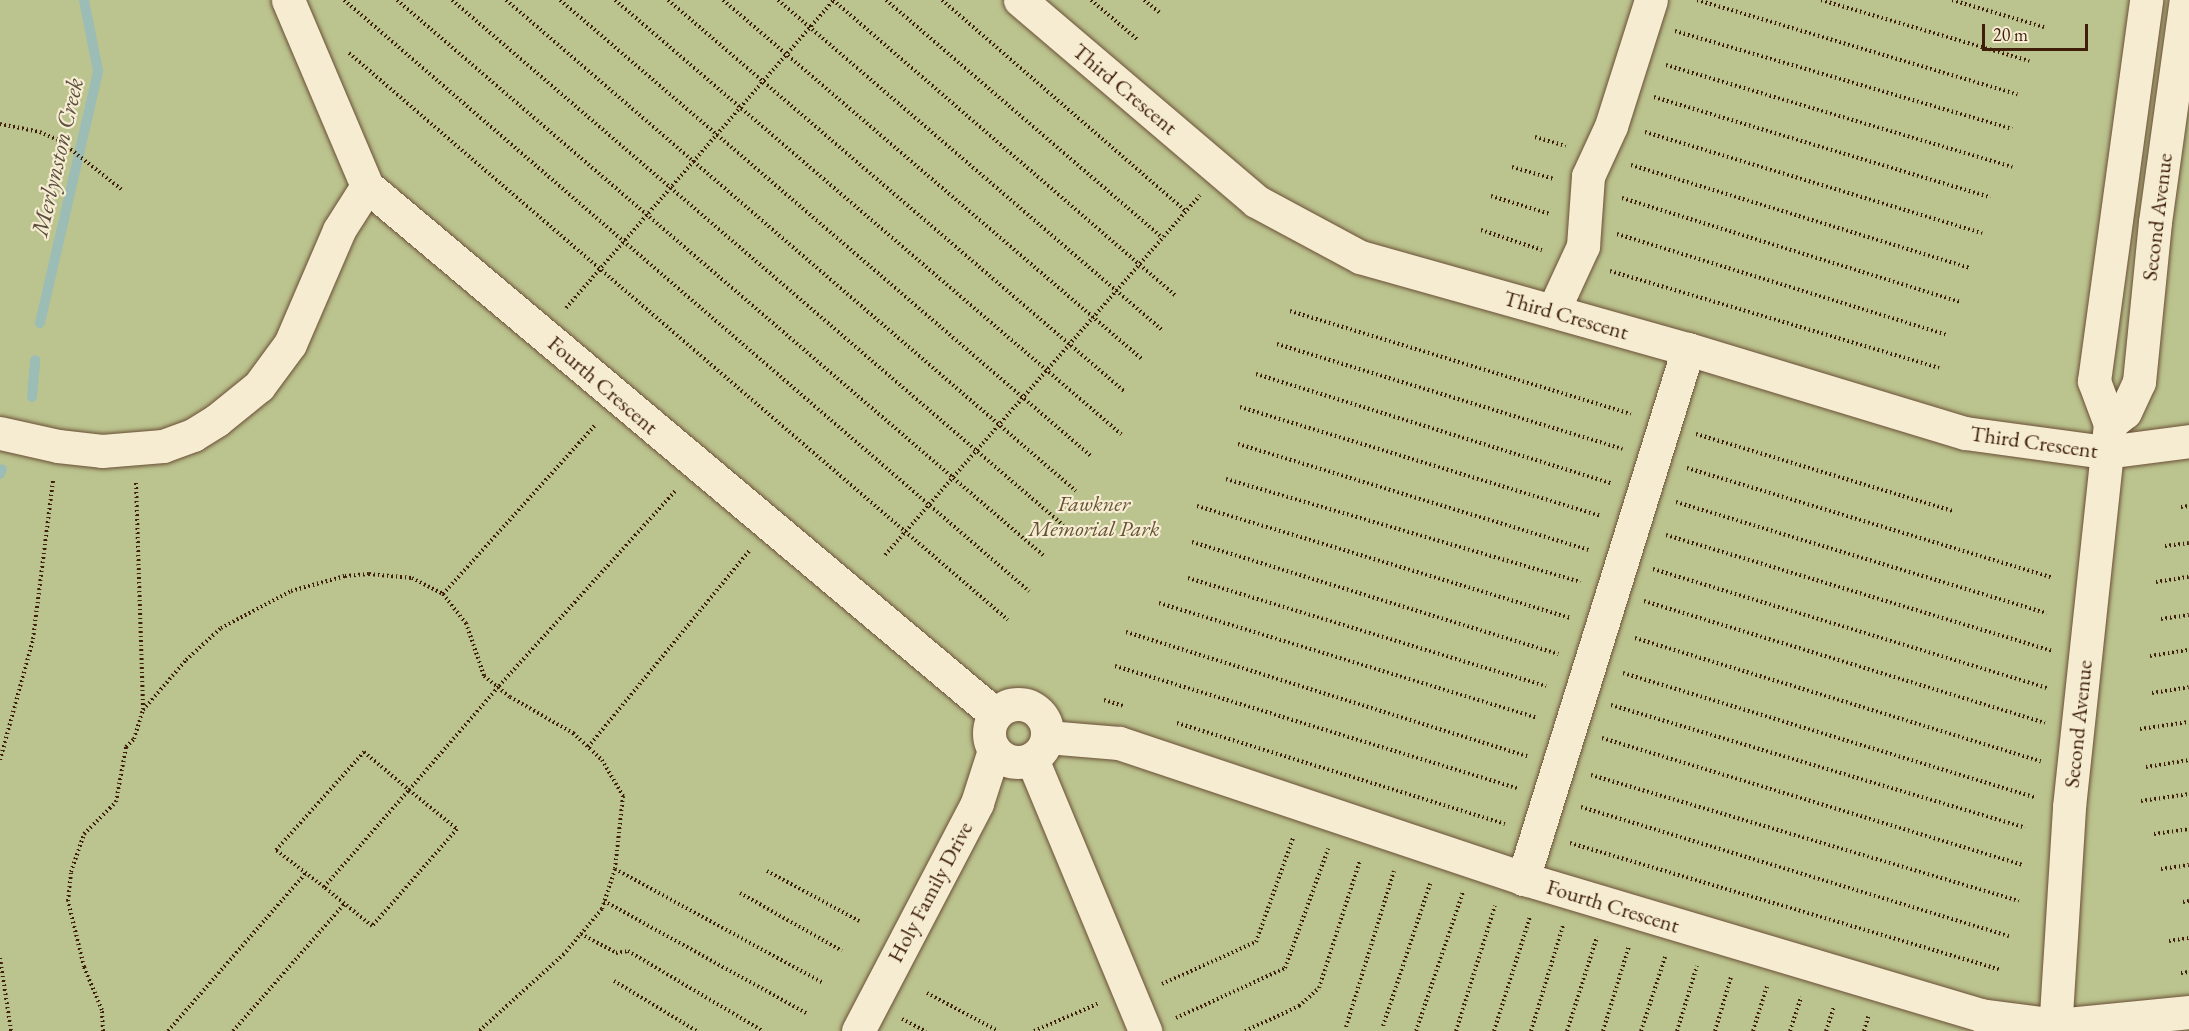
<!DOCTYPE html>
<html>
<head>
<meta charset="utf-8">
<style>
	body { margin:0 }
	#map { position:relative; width:2189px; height:1031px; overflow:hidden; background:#f0e2ba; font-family:"EB Garamond",serif }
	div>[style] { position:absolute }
	.green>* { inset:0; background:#bbc38e; transform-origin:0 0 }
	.stream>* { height:10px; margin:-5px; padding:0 5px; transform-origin:5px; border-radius:5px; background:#9bbdb6 }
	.path>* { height:4px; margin-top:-2px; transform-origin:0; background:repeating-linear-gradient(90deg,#3f1e0a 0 1.5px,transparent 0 4.5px) }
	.roads { filter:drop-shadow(0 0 2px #6b4f36) drop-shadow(0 0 2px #6b4f36) }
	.minor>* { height:33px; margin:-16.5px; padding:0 16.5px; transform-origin:16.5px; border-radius:16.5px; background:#f5ecd2 }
	.minor>.ring { margin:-16.5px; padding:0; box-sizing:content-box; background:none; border:33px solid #f5ecd2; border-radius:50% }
	span { translate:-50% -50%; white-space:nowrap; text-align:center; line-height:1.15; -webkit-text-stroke:4.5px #f5ecd2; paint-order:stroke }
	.street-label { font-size:22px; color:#3f1e0a }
	.park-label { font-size:22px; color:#645032; font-style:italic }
	.water-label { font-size:24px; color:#5b4e3e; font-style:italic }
	.scale { position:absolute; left:1982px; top:24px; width:106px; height:27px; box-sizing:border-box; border:3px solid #3f1e0a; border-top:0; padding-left:8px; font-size:18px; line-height:21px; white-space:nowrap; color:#3f1e0a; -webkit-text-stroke:4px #f5ecd2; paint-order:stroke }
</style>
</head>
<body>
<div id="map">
	<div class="green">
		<i style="left:0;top:0;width:2189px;height:1031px"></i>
	</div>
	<div class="stream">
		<i style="left:40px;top:323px;width:259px;rotate:-77deg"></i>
		<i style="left:98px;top:71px;width:72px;rotate:-101.2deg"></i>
		<i style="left:32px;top:397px;width:37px;rotate:-85deg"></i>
		<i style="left:0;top:474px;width:5px;rotate:-68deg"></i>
	</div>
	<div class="path">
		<i style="left:344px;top:0;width:905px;rotate:40.79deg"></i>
		<i style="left:397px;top:0;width:852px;rotate:40.67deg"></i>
		<i style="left:452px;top:0;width:806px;rotate:40.67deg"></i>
		<i style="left:506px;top:0;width:752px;rotate:40.74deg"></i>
		<i style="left:560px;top:0;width:701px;rotate:40.66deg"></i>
		<i style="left:615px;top:0;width:667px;rotate:40.62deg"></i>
		<i style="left:668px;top:0;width:601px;rotate:40.61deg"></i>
		<i style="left:723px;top:0;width:553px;rotate:40.6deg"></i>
		<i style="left:778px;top:0;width:506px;rotate:40.67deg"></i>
		<i style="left:833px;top:0;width:452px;rotate:40.8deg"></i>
		<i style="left:886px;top:0;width:365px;rotate:40.7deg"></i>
		<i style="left:942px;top:0;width:323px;rotate:40.9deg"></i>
		<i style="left:1091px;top:0;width:62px;rotate:40.4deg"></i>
		<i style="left:1144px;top:0;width:22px;rotate:39deg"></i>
		<i style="left:1697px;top:0;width:334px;rotate:16.4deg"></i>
		<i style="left:1821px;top:0;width:217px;rotate:16.3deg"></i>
		<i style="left:1952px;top:0;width:96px;rotate:16.4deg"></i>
		<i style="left:1675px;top:31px;width:351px;rotate:16.2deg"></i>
		<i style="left:349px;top:53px;width:869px;rotate:40.71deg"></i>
		<i style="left:1666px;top:65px;width:361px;rotate:16.4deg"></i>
		<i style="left:1654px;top:97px;width:351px;rotate:16.6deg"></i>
		<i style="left:0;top:124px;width:41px;rotate:11.3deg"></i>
		<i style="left:40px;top:132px;width:22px;rotate:24deg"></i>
		<i style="left:60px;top:141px;width:78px;rotate:38.2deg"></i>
		<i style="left:1645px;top:132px;width:352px;rotate:16.7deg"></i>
		<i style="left:1535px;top:137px;width:32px;rotate:16deg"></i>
		<i style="left:1631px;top:165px;width:353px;rotate:16.9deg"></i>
		<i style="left:1512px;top:167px;width:44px;rotate:15.9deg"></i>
		<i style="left:1491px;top:196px;width:62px;rotate:17deg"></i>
		<i style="left:1622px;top:198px;width:355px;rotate:17.1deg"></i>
		<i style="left:1481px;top:230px;width:64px;rotate:18.2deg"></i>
		<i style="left:1617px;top:234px;width:345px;rotate:17deg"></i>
		<i style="left:1610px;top:271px;width:343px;rotate:16.4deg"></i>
		<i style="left:566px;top:308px;width:408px;rotate:-49deg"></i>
		<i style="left:1290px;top:311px;width:356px;rotate:16.8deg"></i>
		<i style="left:1277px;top:344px;width:361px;rotate:16.9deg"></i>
		<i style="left:1256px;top:374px;width:371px;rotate:17.1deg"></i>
		<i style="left:1240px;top:407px;width:377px;rotate:16.8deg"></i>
		<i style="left:1696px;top:434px;width:268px;rotate:16.7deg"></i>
		<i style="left:1238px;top:444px;width:367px;rotate:16.8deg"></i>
		<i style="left:1687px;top:468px;width:380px;rotate:16.7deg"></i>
		<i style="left:1226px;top:479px;width:369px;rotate:16.2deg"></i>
		<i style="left:136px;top:483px;width:226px;rotate:88.2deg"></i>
		<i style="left:1676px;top:502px;width:387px;rotate:16.7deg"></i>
		<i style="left:1197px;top:506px;width:389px;rotate:16.7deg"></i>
		<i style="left:2181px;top:507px;width:8px;rotate:-7deg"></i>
		<i style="left:1666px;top:535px;width:403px;rotate:16.7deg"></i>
		<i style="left:1192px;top:542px;width:383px;rotate:17deg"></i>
		<i style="left:2165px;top:546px;width:24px;rotate:-7deg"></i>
		<i style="left:885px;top:555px;width:478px;rotate:-48.8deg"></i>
		<i style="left:1653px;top:569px;width:413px;rotate:16.8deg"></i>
		<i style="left:1188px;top:578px;width:374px;rotate:16.8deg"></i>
		<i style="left:2156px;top:582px;width:33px;rotate:-9deg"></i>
		<i style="left:443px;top:594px;width:229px;rotate:-48deg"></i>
		<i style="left:1644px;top:601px;width:419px;rotate:16.9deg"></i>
		<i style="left:1159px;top:603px;width:395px;rotate:16.9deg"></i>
		<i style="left:2161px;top:619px;width:28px;rotate:-8deg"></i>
		<i style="left:1126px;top:632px;width:420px;rotate:17.2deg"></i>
		<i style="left:1635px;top:638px;width:424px;rotate:16.9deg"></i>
		<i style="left:2150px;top:656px;width:39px;rotate:-9deg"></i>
		<i style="left:1115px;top:666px;width:420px;rotate:16.9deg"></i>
		<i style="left:1623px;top:673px;width:430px;rotate:16.8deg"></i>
		<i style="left:2152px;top:693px;width:37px;rotate:-9deg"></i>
		<i style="left:1104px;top:700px;width:21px;rotate:17deg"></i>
		<i style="left:1611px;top:705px;width:432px;rotate:16.5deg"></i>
		<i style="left:1177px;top:723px;width:343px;rotate:17.1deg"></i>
		<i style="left:2140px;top:729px;width:49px;rotate:-8.1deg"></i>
		<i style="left:1602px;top:738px;width:440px;rotate:16.8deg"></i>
		<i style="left:588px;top:747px;width:255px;rotate:-50.6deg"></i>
		<i style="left:0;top:760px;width:125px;rotate:-74.7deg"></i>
		<i style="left:33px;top:639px;width:160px;rotate:-82.8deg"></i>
		<i style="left:2146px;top:767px;width:44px;rotate:-9.2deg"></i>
		<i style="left:1591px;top:775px;width:446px;rotate:16.4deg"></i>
		<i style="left:2141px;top:801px;width:49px;rotate:-8.3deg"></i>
		<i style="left:1581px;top:807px;width:447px;rotate:16.8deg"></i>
		<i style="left:2154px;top:834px;width:35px;rotate:-8deg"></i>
		<i style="left:1570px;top:843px;width:447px;rotate:16.4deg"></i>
		<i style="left:615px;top:869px;width:237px;rotate:28.7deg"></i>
		<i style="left:2161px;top:869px;width:28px;rotate:-8deg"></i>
		<i style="left:767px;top:871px;width:105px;rotate:28.5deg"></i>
		<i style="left:324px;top:887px;width:61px;rotate:-142.4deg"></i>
		<i style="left:276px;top:850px;width:132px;rotate:-48.1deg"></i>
		<i style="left:364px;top:752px;width:59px;rotate:40.2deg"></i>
		<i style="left:409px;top:790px;width:62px;rotate:39.1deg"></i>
		<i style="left:457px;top:829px;width:129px;rotate:131.2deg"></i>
		<i style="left:372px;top:926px;width:62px;rotate:-140.9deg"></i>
		<i style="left:324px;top:887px;width:129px;rotate:-48.8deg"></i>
		<i style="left:409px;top:790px;width:138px;rotate:-49.1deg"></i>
		<i style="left:499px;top:686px;width:264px;rotate:-47.9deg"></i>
		<i style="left:740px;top:893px;width:117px;rotate:29.6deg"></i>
		<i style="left:604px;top:901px;width:233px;rotate:29deg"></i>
		<i style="left:2183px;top:902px;width:6px;rotate:-9deg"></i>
		<i style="left:581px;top:934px;width:40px;rotate:28deg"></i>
		<i style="left:616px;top:953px;width:12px;rotate:-9deg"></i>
		<i style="left:628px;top:951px;width:157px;rotate:30.7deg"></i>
		<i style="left:2169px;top:941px;width:20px;rotate:-9deg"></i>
		<i style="left:0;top:958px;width:74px;rotate:81.4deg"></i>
		<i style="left:2181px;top:973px;width:8px;rotate:-7deg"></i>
		<i style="left:614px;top:981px;width:97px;rotate:31.1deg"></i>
		<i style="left:1162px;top:984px;width:103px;rotate:-24.1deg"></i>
		<i style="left:1256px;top:942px;width:110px;rotate:-70.4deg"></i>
		<i style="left:927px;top:993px;width:81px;rotate:28.2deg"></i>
		<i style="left:1176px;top:1018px;width:120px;rotate:-24.6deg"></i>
		<i style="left:1285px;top:968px;width:127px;rotate:-70.1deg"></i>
		<i style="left:902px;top:1019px;width:27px;rotate:27deg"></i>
		<i style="left:1383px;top:1026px;width:150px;rotate:-71.7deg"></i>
		<i style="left:1346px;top:1027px;width:163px;rotate:-72.9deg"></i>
		<i style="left:103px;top:1031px;width:21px;rotate:-93deg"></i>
		<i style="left:102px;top:1010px;width:47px;rotate:-112.7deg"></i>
		<i style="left:84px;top:967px;width:68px;rotate:-103.6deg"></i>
		<i style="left:68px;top:901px;width:29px;rotate:-84deg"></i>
		<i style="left:71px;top:872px;width:40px;rotate:-71.1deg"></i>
		<i style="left:84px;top:834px;width:45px;rotate:-45deg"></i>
		<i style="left:116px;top:802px;width:56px;rotate:-79.7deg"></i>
		<i style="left:126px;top:747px;width:11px;rotate:-45deg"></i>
		<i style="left:134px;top:739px;width:30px;rotate:-73deg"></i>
		<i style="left:143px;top:710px;width:66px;rotate:-49.3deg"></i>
		<i style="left:186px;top:660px;width:47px;rotate:-42.4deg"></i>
		<i style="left:221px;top:628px;width:79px;rotate:-27.9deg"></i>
		<i style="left:291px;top:591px;width:56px;rotate:-15.5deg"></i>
		<i style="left:345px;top:576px;width:24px;rotate:-5deg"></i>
		<i style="left:369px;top:574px;width:43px;rotate:5.3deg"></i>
		<i style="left:412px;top:578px;width:35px;rotate:27deg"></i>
		<i style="left:443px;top:594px;width:37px;rotate:52deg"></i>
		<i style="left:466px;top:623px;width:56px;rotate:71.2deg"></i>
		<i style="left:484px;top:676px;width:33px;rotate:39deg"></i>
		<i style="left:510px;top:697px;width:73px;rotate:29.7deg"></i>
		<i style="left:573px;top:733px;width:40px;rotate:43deg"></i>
		<i style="left:602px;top:760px;width:42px;rotate:59.7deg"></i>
		<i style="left:623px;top:796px;width:73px;rotate:96.3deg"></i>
		<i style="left:615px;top:869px;width:42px;rotate:108deg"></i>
		<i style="left:602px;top:909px;width:59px;rotate:130.2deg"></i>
		<i style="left:564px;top:954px;width:115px;rotate:137.8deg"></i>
		<i style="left:168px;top:1031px;width:210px;rotate:-48.9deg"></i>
		<i style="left:233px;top:1031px;width:169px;rotate:-48.8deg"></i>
		<i style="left:1034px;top:1031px;width:69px;rotate:-23.2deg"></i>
		<i style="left:1245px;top:1031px;width:60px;rotate:-24.8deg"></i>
		<i style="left:1299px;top:1006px;width:27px;rotate:-42deg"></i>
		<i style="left:1319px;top:988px;width:134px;rotate:-72.2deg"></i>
		<i style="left:1416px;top:1031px;width:147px;rotate:-71.3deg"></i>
		<i style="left:1456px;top:1031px;width:131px;rotate:-72.7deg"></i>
		<i style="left:1494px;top:1031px;width:120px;rotate:-72.5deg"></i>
		<i style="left:1531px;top:1031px;width:110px;rotate:-73.1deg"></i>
		<i style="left:1567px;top:1031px;width:99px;rotate:-72.3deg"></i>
		<i style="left:1603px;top:1031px;width:89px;rotate:-73deg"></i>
		<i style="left:1641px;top:1031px;width:78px;rotate:-72deg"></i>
		<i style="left:1677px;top:1031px;width:68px;rotate:-72.9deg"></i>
		<i style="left:1715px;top:1031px;width:56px;rotate:-73.5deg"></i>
		<i style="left:1753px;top:1031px;width:47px;rotate:-72.7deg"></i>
		<i style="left:1790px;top:1031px;width:36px;rotate:-72deg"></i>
		<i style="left:1826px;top:1031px;width:26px;rotate:-72deg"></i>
		<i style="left:1864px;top:1031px;width:15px;rotate:-74deg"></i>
	</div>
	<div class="roads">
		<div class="minor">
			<i style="left:288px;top:0;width:202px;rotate:67deg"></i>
			<i style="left:367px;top:186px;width:820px;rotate:40.06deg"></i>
			<i style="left:1020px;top:0;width:310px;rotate:40.4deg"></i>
			<i style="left:1256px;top:201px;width:118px;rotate:28.3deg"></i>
			<i style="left:1360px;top:257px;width:341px;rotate:15.7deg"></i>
			<i style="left:1688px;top:349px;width:289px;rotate:16.9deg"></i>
			<i style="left:1965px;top:433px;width:142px;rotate:7.7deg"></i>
			<i style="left:2106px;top:452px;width:84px;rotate:-7.5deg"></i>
			<i style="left:1553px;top:311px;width:72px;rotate:-65.2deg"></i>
			<i style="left:1583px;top:246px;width:70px;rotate:-85.9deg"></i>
			<i style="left:1588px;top:176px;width:55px;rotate:-65.3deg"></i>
			<i style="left:1611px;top:126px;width:132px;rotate:-72.4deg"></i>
			<i style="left:2110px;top:424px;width:19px;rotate:-39deg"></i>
			<i style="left:2125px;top:412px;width:33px;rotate:-65deg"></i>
			<i style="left:2139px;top:382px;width:161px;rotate:-84.3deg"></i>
			<i style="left:2155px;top:222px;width:224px;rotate:-82.1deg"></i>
			<i style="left:0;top:433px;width:59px;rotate:12.6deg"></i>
			<i style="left:58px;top:446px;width:44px;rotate:6.5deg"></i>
			<i style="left:102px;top:451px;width:61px;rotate:-4.7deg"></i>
			<i style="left:163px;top:446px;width:32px;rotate:-20deg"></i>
			<i style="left:193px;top:435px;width:28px;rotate:-32deg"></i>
			<i style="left:217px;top:420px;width:54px;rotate:-39deg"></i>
			<i style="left:259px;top:386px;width:52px;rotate:-53.6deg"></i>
			<i style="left:290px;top:344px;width:124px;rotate:-66.7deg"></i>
			<i style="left:339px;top:230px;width:52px;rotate:-57.5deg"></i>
			<i class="ring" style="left:989px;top:704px;width:25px;height:25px"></i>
			<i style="left:1047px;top:737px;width:72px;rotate:4.8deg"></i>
			<i style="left:1119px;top:743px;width:431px;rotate:18.5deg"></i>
			<i style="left:1528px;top:880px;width:472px;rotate:16.6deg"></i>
			<i style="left:1980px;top:1015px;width:78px;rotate:7.4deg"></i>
			<i style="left:2057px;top:1025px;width:133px;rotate:-5.6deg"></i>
			<i style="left:1032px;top:759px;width:295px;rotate:67.4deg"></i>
			<i style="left:1523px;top:879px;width:555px;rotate:-72.71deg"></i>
			<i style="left:858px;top:1031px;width:257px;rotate:-62.4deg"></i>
			<i style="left:977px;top:803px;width:56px;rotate:-72.2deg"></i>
			<i style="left:2055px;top:1031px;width:224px;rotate:-86.4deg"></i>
			<i style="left:2069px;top:807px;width:385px;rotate:-83.9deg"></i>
			<i style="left:2110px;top:424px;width:46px;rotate:-110.4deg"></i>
			<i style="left:2094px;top:381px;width:385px;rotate:-82.2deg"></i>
		</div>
	</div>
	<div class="street-label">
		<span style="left:1125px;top:89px;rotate:40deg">Third Crescent</span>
		<span style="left:2157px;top:217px;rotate:-83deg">Second Avenue</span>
		<span style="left:1566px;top:315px;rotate:16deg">Third Crescent</span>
		<span style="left:603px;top:385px;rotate:41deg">Fourth Crescent</span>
		<span style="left:2034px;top:442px;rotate:8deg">Third Crescent</span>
		<span style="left:2078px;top:724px;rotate:-84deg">Second Avenue</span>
		<span style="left:930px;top:892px;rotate:-62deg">Holy Family Drive</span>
		<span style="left:1613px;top:906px;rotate:17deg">Fourth Crescent</span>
	</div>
	<div class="park-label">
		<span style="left:1094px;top:516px">Fawkner<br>Memorial Park</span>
	</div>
	<div class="water-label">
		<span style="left:57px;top:157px;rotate:-77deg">Merlynston Creek</span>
	</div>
	<div class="scale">20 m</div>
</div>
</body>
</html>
